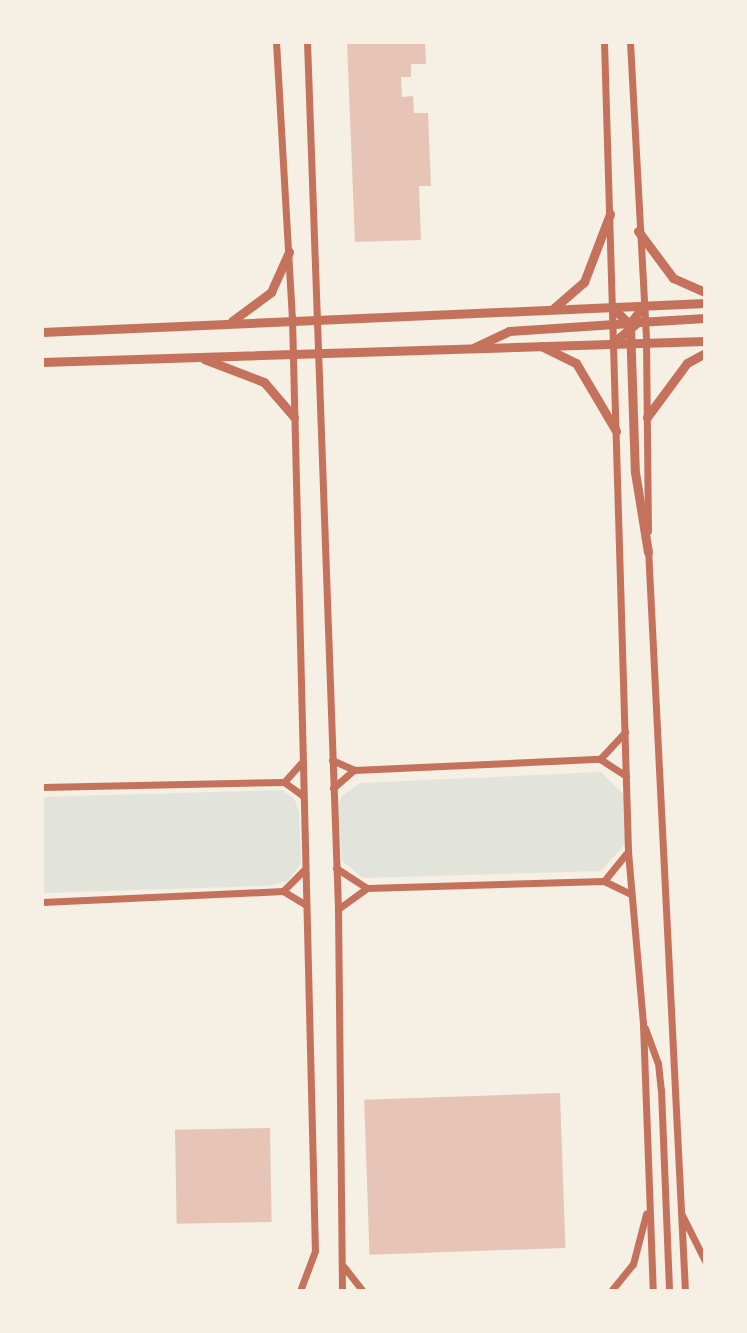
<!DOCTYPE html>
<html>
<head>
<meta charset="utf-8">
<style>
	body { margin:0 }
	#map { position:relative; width:747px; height:1333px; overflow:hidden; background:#f6efe4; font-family:"Roboto Serif",serif }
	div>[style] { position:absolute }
	.green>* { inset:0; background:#e2e4dc }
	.building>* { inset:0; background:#e6c5b7; transform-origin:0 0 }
	.minor>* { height:7px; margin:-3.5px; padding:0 3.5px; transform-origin:3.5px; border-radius:3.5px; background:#c5725c }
	.tertiary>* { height:9px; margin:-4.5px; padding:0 4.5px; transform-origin:4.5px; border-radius:4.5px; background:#c5725c }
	span { translate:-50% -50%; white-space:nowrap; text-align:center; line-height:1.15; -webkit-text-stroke:8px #f6efe4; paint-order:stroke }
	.frame { position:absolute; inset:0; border:44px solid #f6efe4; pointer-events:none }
</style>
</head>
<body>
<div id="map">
	<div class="green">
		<i style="clip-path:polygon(601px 772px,625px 796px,625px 844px,601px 871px,363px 878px,342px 861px,337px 808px,342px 796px,360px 783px)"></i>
		<i style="clip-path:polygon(282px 790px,294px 798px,299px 811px,301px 863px,288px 881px,267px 886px,42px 893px,42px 797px)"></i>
	</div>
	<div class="building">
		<i style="clip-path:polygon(347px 42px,425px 42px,426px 64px,411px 64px,411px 77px,401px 77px,402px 97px,413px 96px,414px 113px,428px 113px,431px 186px,419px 186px,421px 240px,355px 242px)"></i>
		<i style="left:560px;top:1093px;width:155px;height:196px;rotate:88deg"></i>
		<i style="left:270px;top:1128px;width:94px;height:95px;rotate:89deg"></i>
	</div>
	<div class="minor">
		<i style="left:276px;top:42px;width:276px;rotate:86.7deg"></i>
		<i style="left:292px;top:318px;width:933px;rotate:88.59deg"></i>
		<i style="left:315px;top:1251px;width:43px;rotate:110.6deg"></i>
		<i style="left:307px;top:42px;width:868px;rotate:87.95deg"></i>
		<i style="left:338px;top:909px;width:382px;rotate:89.4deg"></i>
		<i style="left:604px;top:42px;width:810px;rotate:88.3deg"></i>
		<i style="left:628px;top:852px;width:173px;rotate:85deg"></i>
		<i style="left:643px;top:1024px;width:267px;rotate:87.9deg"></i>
		<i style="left:630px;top:42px;width:299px;rotate:86.9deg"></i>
		<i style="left:646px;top:341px;width:190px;rotate:89.4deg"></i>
		<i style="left:648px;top:548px;width:744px;rotate:87.15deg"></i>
		<i style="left:600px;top:759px;width:37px;rotate:-47deg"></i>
		<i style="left:332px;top:760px;width:24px;rotate:24deg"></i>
		<i style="left:354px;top:770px;width:246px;rotate:-2.6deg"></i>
		<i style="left:600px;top:759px;width:31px;rotate:33deg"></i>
		<i style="left:284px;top:782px;width:25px;rotate:-48deg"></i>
		<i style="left:42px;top:787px;width:242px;rotate:-1.2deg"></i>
		<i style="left:284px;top:782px;width:22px;rotate:36deg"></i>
		<i style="left:333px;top:788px;width:28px;rotate:-41deg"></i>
		<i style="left:336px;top:868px;width:37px;rotate:33deg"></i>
		<i style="left:604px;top:881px;width:35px;rotate:-51deg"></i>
		<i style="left:283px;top:891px;width:30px;rotate:-45deg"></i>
		<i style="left:42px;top:902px;width:241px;rotate:-2.6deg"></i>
		<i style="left:283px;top:891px;width:26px;rotate:31deg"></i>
		<i style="left:338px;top:909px;width:36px;rotate:-36deg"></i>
		<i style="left:367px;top:888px;width:237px;rotate:-1.7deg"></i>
		<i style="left:604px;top:881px;width:30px;rotate:26deg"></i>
		<i style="left:645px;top:1028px;width:37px;rotate:70deg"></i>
		<i style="left:658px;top:1063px;width:27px;rotate:84deg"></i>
		<i style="left:661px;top:1090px;width:201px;rotate:87.7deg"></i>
		<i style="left:681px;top:1213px;width:54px;rotate:63.4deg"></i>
		<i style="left:344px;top:1267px;width:31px;rotate:52deg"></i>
		<i style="left:611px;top:1291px;width:35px;rotate:-51deg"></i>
		<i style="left:633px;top:1264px;width:52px;rotate:-75.4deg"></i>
	</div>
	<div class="tertiary">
		<i style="left:638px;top:231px;width:59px;rotate:53.3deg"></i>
		<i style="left:673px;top:278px;width:35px;rotate:24deg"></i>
		<i style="left:554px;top:308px;width:40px;rotate:-41deg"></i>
		<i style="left:584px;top:282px;width:73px;rotate:-69.1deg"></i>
		<i style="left:613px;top:308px;width:24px;rotate:45deg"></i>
		<i style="left:630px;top:325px;width:147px;rotate:88.1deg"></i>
		<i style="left:635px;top:472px;width:81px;rotate:80.8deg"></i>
		<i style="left:232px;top:321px;width:49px;rotate:-36.6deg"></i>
		<i style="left:271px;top:292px;width:44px;rotate:-65.8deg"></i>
		<i style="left:42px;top:332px;width:664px;rotate:-2.5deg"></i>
		<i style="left:614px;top:342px;width:31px;rotate:-40deg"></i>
		<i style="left:638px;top:322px;width:67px;rotate:-3.4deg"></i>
		<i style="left:541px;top:346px;width:39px;rotate:26deg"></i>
		<i style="left:576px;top:363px;width:79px;rotate:59.5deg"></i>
		<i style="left:475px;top:347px;width:38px;rotate:-25deg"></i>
		<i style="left:509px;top:331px;width:121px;rotate:-3.8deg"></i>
		<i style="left:630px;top:323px;width:22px;rotate:-51deg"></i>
		<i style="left:204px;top:359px;width:64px;rotate:21deg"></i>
		<i style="left:264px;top:382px;width:46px;rotate:49.4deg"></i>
		<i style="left:42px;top:362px;width:663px;rotate:-1.81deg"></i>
		<i style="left:647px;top:417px;width:67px;rotate:-53.5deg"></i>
		<i style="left:687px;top:363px;width:21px;rotate:-29deg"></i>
	</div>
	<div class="frame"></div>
</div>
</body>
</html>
